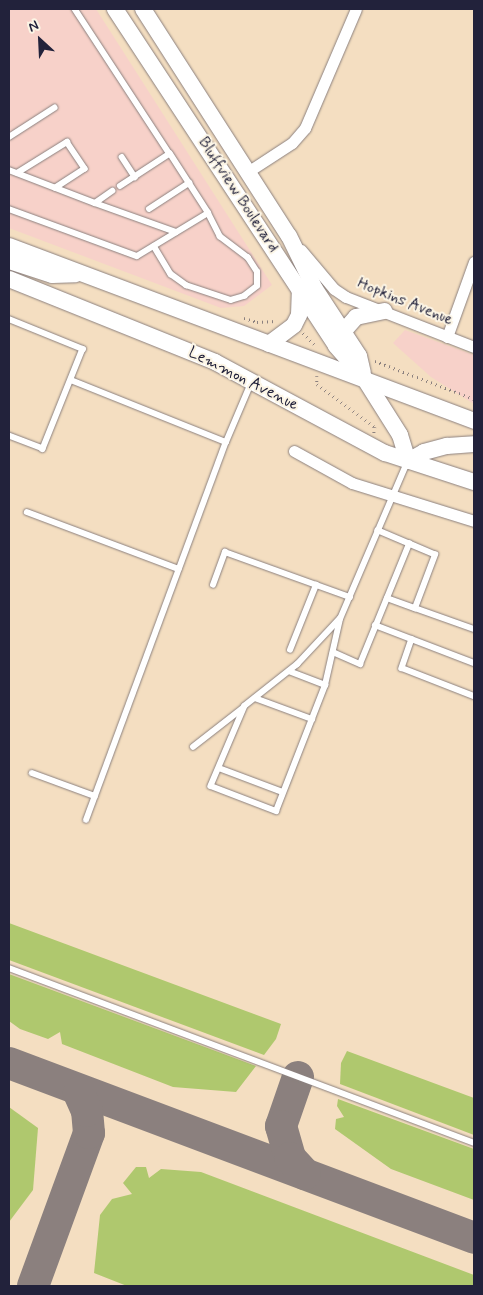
<!DOCTYPE html>
<html>
<head>
<meta charset="utf-8">
<style>
	body { margin:0 }
	#map { position:relative; width:483px; height:1295px; overflow:hidden; background:#f4dec1; font-family:Mynerve,sans-serif }
	div>[style] { position:absolute }
	.built>* { inset:0; background:#f7d1c9 }
	.green>* { inset:0; background:#afc86e }
	.taxiway>* { height:32px; margin:-16px; padding:0 16px; transform-origin:16px; border-radius:16px; background:#8b807e }
	.path>* { height:2.5px; margin-top:-1.25px; transform-origin:0; background:repeating-linear-gradient(90deg,#8b807e 0 1px,transparent 0 5px) }
	.roads { filter:drop-shadow(0 0 1px #8b807e) drop-shadow(0 0 1px #8b807e) }
	.lane>* { height:5.5px; margin:-2.75px; padding:0 2.75px; transform-origin:2.75px; border-radius:2.75px; background:#fff }
	.street>* { height:11px; margin:-5.5px; padding:0 5.5px; transform-origin:5.5px; border-radius:5.5px; background:#fff }
	.secondary>* { height:16px; margin:-8px; padding:0 8px; transform-origin:8px; border-radius:8px; background:#fff }
	span { translate:-50% -50%; white-space:nowrap; text-align:center; line-height:1.15; -webkit-text-stroke:4px #fcf5e5; paint-order:stroke }
	.street-label { font-size:16px; color:#22223b }
	.frame { position:absolute; inset:0; border:10px solid #22223b; pointer-events:none }
	.north { position:absolute; left:15px; top:15px; width:50px; height:50px; -webkit-text-stroke:4px #fcf5e5; paint-order:stroke; rotate:335deg; font-size:14px; font-weight:700; line-height:20px; text-align:center; color:#22223b }
	.north::after { content:''; display:block; margin:auto; width:18px; height:22px; background:#22223b; clip-path:polygon(50% 0,100% 100%,50% 72%,0 100%) }
</style>
</head>
<body>
<div id="map">
	<div class="built">
		<i style="clip-path:polygon(9px 9px,96px 9px,272px 285px,244px 306px,221px 308px,9px 228px)"></i>
		<i style="clip-path:polygon(405px 330px,474px 355px,474px 404px,431px 377px,393px 343px)"></i>
	</div>
	<div class="green">
		<i style="clip-path:polygon(9px 923px,281px 1024px,276px 1039px,264px 1055px,9px 960px)"></i>
		<i style="clip-path:polygon(9px 974px,256px 1066px,236px 1092px,173px 1087px,62px 1044px,60px 1032px,48px 1039px,20px 1029px,9px 1021px)"></i>
		<i style="clip-path:polygon(347px 1051px,474px 1098px,474px 1135px,340px 1084px,341px 1063px)"></i>
		<i style="clip-path:polygon(338px 1099px,474px 1149px,474px 1200px,391px 1169px,335px 1129px,336px 1119px,344px 1117px,337px 1106px)"></i>
		<i style="clip-path:polygon(9px 1107px,38px 1128px,33px 1190px,9px 1222px)"></i>
		<i style="clip-path:polygon(136px 1167px,146px 1167px,149px 1178px,161px 1169px,201px 1172px,474px 1275px,474px 1286px,127px 1286px,94px 1273px,100px 1215px,112px 1199px,132px 1194px,123px 1183px)"></i>
	</div>
	<div class="taxiway">
		<i style="left:9px;top:1063px;width:497px;rotate:20.6deg"></i>
		<i style="left:298px;top:1077px;width:52px;rotate:109.1deg"></i>
		<i style="left:281px;top:1126px;width:33px;rotate:74deg"></i>
		<i style="left:290px;top:1158px;width:22px;rotate:47deg"></i>
		<i style="left:33px;top:1286px;width:163px;rotate:-69.9deg"></i>
		<i style="left:89px;top:1133px;width:22px;rotate:-95deg"></i>
		<i style="left:87px;top:1111px;width:20px;rotate:-114deg"></i>
	</div>
	<div class="path">
		<i style="left:244px;top:318px;width:14px;rotate:17deg"></i>
		<i style="left:257px;top:322px;width:19px;rotate:-3deg"></i>
		<i style="left:303px;top:333px;width:17px;rotate:45deg"></i>
		<i style="left:375px;top:361px;width:106px;rotate:21deg"></i>
		<i style="left:317px;top:376px;width:8px;rotate:90deg"></i>
		<i style="left:317px;top:384px;width:72px;rotate:36.6deg"></i>
		<i style="left:375px;top:427px;width:6px;rotate:99deg"></i>
	</div>
	<div class="roads">
		<div class="lane">
			<i style="left:75px;top:9px;width:173px;rotate:56.8deg"></i>
			<i style="left:9px;top:137px;width:54px;rotate:-32.8deg"></i>
			<i style="left:122px;top:157px;width:24px;rotate:57deg"></i>
			<i style="left:9px;top:170px;width:92px;rotate:21deg"></i>
			<i style="left:95px;top:203px;width:21px;rotate:-35deg"></i>
			<i style="left:17px;top:173px;width:59px;rotate:-31.8deg"></i>
			<i style="left:67px;top:142px;width:32px;rotate:56deg"></i>
			<i style="left:85px;top:169px;width:35px;rotate:147deg"></i>
			<i style="left:95px;top:203px;width:86px;rotate:19.7deg"></i>
			<i style="left:9px;top:209px;width:136px;rotate:20.2deg"></i>
			<i style="left:137px;top:256px;width:83px;rotate:-31.2deg"></i>
			<i style="left:208px;top:213px;width:70px;rotate:-122.8deg"></i>
			<i style="left:170px;top:154px;width:59px;rotate:146.9deg"></i>
			<i style="left:149px;top:209px;width:48px;rotate:-33deg"></i>
			<i style="left:154px;top:246px;width:33px;rotate:59deg"></i>
			<i style="left:171px;top:274px;width:19px;rotate:36deg"></i>
			<i style="left:186px;top:285px;width:47px;rotate:18.4deg"></i>
			<i style="left:231px;top:300px;width:14px;rotate:-17deg"></i>
			<i style="left:244px;top:296px;width:16px;rotate:-38deg"></i>
			<i style="left:257px;top:286px;width:14px;rotate:-90deg"></i>
			<i style="left:257px;top:272px;width:17px;rotate:-123deg"></i>
			<i style="left:248px;top:258px;width:35px;rotate:-143deg"></i>
			<i style="left:220px;top:237px;width:27px;rotate:-117deg"></i>
			<i style="left:9px;top:319px;width:80px;rotate:22.1deg"></i>
			<i style="left:83px;top:349px;width:108px;rotate:111.8deg"></i>
			<i style="left:43px;top:449px;width:36px;rotate:-159deg"></i>
			<i style="left:71px;top:380px;width:167px;rotate:21.8deg"></i>
			<i style="left:226px;top:442px;width:64px;rotate:-67deg"></i>
			<i style="left:27px;top:512px;width:162px;rotate:20.6deg"></i>
			<i style="left:213px;top:585px;width:35px;rotate:-70deg"></i>
			<i style="left:225px;top:552px;width:133px;rotate:19.8deg"></i>
			<i style="left:387px;top:598px;width:30px;rotate:20deg"></i>
			<i style="left:415px;top:608px;width:57px;rotate:-69.3deg"></i>
			<i style="left:435px;top:555px;width:28px;rotate:-157deg"></i>
			<i style="left:415px;top:608px;width:63px;rotate:19.6deg"></i>
			<i style="left:340px;top:619px;width:62px;rotate:133deg"></i>
			<i style="left:298px;top:664px;width:68px;rotate:141.6deg"></i>
			<i style="left:245px;top:706px;width:87px;rotate:113deg"></i>
			<i style="left:211px;top:786px;width:70px;rotate:21deg"></i>
			<i style="left:276px;top:811px;width:135px;rotate:-68.7deg"></i>
			<i style="left:325px;top:685px;width:68px;rotate:-77.2deg"></i>
			<i style="left:340px;top:619px;width:170px;rotate:-66.8deg"></i>
			<i style="left:375px;top:625px;width:106px;rotate:21deg"></i>
			<i style="left:412px;top:639px;width:31px;rotate:109deg"></i>
			<i style="left:402px;top:668px;width:77px;rotate:21.3deg"></i>
			<i style="left:290px;top:650px;width:70px;rotate:-68.2deg"></i>
			<i style="left:333px;top:652px;width:30px;rotate:24deg"></i>
			<i style="left:360px;top:664px;width:130px;rotate:-67.8deg"></i>
			<i style="left:409px;top:544px;width:34px;rotate:-157deg"></i>
			<i style="left:289px;top:671px;width:39px;rotate:21deg"></i>
			<i style="left:255px;top:698px;width:61px;rotate:20.2deg"></i>
			<i style="left:193px;top:747px;width:63px;rotate:-38deg"></i>
			<i style="left:219px;top:768px;width:68px;rotate:20.6deg"></i>
			<i style="left:32px;top:773px;width:67px;rotate:20.1deg"></i>
			<i style="left:86px;top:820px;width:403px;rotate:-69.7deg"></i>
			<i style="left:9px;top:968px;width:497px;rotate:20.6deg"></i>
		</div>
		<div class="street">
			<i style="left:249px;top:171px;width:51px;rotate:-33.1deg"></i>
			<i style="left:292px;top:143px;width:20px;rotate:-49deg"></i>
			<i style="left:305px;top:128px;width:129px;rotate:-66.8deg"></i>
			<i style="left:301px;top:250px;width:51px;rotate:49.8deg"></i>
			<i style="left:334px;top:289px;width:14px;rotate:34deg"></i>
			<i style="left:346px;top:297px;width:137px;rotate:21.3deg"></i>
			<i style="left:447px;top:337px;width:80px;rotate:-70.2deg"></i>
			<i style="left:294px;top:451px;width:66px;rotate:28.9deg"></i>
			<i style="left:352px;top:483px;width:128px;rotate:17.3deg"></i>
		</div>
		<div class="secondary">
			<i style="left:115px;top:9px;width:403px;rotate:56.7deg"></i>
			<i style="left:336px;top:346px;width:43px;rotate:48.8deg"></i>
			<i style="left:364px;top:378px;width:67px;rotate:57.7deg"></i>
			<i style="left:400px;top:435px;width:27px;rotate:73deg"></i>
			<i style="left:143px;top:9px;width:270px;rotate:57.3deg"></i>
			<i style="left:289px;top:236px;width:59px;rotate:63.9deg"></i>
			<i style="left:315px;top:289px;width:80px;rotate:56.7deg"></i>
			<i style="left:359px;top:356px;width:17px;rotate:77deg"></i>
			<i style="left:9px;top:246px;width:497px;rotate:20.6deg"></i>
			<i style="left:9px;top:261px;width:45px;rotate:18deg"></i>
			<i style="left:52px;top:275px;width:24px;rotate:-2deg"></i>
			<i style="left:9px;top:279px;width:222px;rotate:21.9deg"></i>
			<i style="left:215px;top:362px;width:193px;rotate:28.2deg"></i>
			<i style="left:385px;top:453px;width:94px;rotate:18deg"></i>
			<i style="left:343px;top:332px;width:20px;rotate:-49deg"></i>
			<i style="left:356px;top:317px;width:29px;rotate:-12deg"></i>
			<i style="left:269px;top:344px;width:31px;rotate:-37deg"></i>
			<i style="left:294px;top:325px;width:11px;rotate:-63deg"></i>
			<i style="left:299px;top:315px;width:25px;rotate:-88deg"></i>
			<i style="left:408px;top:461px;width:18px;rotate:-29deg"></i>
			<i style="left:424px;top:452px;width:24px;rotate:-15deg"></i>
			<i style="left:447px;top:446px;width:27px;rotate:-4deg"></i>
		</div>
	</div>
	<div class="street-label">
		<span style="left:238px;top:195px;rotate:57deg">Bluffview Boulevard</span>
		<span style="left:405px;top:302px;rotate:22deg">Hopkins Avenue</span>
		<span style="left:243px;top:379px;rotate:27deg">Lemmon Avenue</span>
	</div>
	<div class="frame"></div>
	<div class="north">N</div>
</div>
</body>
</html>
